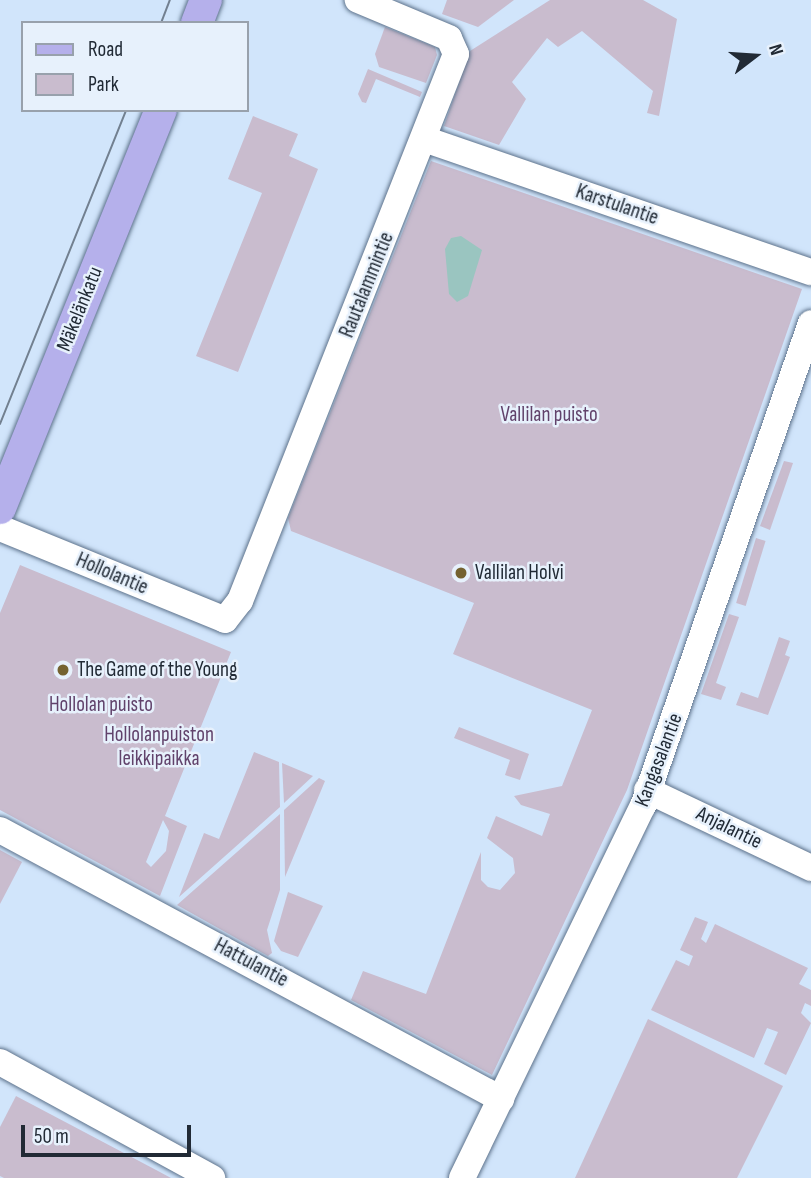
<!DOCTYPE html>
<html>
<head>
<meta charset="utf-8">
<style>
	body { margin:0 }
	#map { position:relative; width:811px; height:1178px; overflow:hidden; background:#d1e5fb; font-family:"Sofia Sans Condensed",sans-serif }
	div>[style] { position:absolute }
	.green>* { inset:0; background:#c9bcce; transform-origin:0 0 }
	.water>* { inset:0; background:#9ac5c0 }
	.roads { filter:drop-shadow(0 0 2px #5d728b) drop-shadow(0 0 2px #5d728b) }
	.minor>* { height:26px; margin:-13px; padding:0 13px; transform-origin:13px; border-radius:13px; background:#fff }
	.major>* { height:32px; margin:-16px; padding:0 16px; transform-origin:16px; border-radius:16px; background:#b5b0eb }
	.tram>* { height:2px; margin:-1px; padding:0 1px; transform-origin:1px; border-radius:1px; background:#728090 }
	.dots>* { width:19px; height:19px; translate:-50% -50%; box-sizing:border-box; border:4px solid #e7f1fc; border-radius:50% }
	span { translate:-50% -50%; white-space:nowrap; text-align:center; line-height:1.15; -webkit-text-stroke:5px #e7f1fc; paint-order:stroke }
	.street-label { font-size:21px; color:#212a35 }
	.park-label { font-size:21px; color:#61426b }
	.poi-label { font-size:21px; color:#212a35 }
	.left { translate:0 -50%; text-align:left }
	.legend { position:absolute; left:21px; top:21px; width:228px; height:91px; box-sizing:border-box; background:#e7f1fc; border:2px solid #98a1ac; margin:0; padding:9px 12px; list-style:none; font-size:21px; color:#212a35 }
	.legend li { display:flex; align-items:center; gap:14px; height:35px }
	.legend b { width:35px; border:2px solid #98a1ac }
	.north { position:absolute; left:720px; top:21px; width:70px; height:70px; -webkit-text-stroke:5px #e7f1fc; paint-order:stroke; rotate:73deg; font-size:19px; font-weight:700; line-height:28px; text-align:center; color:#212a35 }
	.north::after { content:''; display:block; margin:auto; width:24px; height:32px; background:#212a35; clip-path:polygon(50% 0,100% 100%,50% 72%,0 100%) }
	.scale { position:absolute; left:21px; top:1125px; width:170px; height:32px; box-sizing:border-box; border:4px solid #212a35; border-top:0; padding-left:9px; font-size:21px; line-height:24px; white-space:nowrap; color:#212a35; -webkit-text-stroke:5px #e7f1fc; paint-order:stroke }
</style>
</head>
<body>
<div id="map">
	<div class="green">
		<i style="clip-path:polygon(447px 0,514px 0,478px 27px,442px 14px)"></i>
		<i style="clip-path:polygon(550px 0,643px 0,677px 19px,659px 116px,647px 113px,653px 91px,582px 31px,558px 47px,547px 38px,512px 82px,526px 99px,499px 145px,444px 126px,470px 51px)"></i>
		<i style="clip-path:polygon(385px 27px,435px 47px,437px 55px,426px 83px,379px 67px,375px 54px)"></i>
		<i style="clip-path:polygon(368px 69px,422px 92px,420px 97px,376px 79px,366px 103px,362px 102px,358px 94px)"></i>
		<i style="clip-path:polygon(253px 116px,298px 134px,289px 156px,318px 169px,238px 372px,196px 356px,262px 193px,228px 179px)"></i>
		<i style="clip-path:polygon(431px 161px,802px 289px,627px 790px,492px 1075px,351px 1000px,363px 971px,426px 994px,481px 852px,481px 880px,488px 887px,500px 890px,515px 873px,513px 858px,487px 838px,496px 816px,542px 836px,550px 814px,521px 805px,514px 796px,562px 786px,592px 710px,453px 654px,474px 603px,291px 531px,288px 518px)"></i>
		<i style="clip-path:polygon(784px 461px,793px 463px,770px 530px,760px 526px)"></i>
		<i style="left:756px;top:538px;width:10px;height:68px;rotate:17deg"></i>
		<i style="clip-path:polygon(evenodd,20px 565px,231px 652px,165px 816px,187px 826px,160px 896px,0 810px,0 613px,20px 565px,163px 820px,169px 831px,166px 851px,151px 867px,146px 862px,163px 820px)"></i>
		<i style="clip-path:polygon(729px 614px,739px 617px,716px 683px,726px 687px,721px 700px,701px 694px)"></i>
		<i style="clip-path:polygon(779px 637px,790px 641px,785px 655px,790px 657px,768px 715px,736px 705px,741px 692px,758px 698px)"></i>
		<i style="clip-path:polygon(459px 727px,529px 754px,520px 780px,505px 775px,510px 760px,454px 738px)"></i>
		<i style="clip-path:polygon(254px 752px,279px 762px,280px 807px,179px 897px,204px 833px,219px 839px)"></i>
		<i style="clip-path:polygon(282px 763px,313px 776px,284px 803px)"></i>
		<i style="clip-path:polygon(319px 778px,325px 781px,285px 877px,284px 810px)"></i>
		<i style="clip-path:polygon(280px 814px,280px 890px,267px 930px,272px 953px,268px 956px,177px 905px)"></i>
		<i style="clip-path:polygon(0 850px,22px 862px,0 904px)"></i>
		<i style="clip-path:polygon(288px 892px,323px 906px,298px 957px,281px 951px,274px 941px)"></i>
		<i style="clip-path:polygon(695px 917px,708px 922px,701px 939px,706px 943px,715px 924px,808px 968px,799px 984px,811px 990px,811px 1006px,805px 1003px,801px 1013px,811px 1023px,786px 1075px,764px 1064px,778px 1032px,767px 1028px,754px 1058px,651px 1010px,676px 960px,689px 966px,693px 956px,680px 950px)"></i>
		<i style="clip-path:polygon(648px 1019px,783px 1086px,737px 1178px,575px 1178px)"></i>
		<i style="clip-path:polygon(16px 1096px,158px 1171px,171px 1178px,4px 1178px,0 1176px,0 1127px)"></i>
	</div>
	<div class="water">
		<i style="clip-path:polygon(461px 236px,482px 250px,468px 296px,457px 302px,449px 294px,445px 249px,451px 238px)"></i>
	</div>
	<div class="roads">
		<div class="minor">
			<i style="left:424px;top:139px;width:409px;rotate:19deg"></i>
			<i style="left:0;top:528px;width:243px;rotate:22.2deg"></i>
			<i style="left:225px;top:620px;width:24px;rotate:-52deg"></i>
			<i style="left:240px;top:601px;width:588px;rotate:-68.45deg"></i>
			<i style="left:456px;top:54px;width:17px;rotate:-114deg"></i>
			<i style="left:449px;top:38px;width:99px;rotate:-157.3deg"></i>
			<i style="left:647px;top:790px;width:182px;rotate:25.4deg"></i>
			<i style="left:0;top:830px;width:569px;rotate:28.23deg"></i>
			<i style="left:0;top:1062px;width:242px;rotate:28.7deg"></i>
			<i style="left:462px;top:1178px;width:414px;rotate:-64.1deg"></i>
			<i style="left:643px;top:806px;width:511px;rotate:-70.82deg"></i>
		</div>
		<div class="major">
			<i style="left:197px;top:23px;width:25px;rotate:-69deg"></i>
			<i style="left:0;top:508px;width:429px;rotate:-68deg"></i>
		</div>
	</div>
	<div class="tram">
		<i style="left:161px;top:23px;width:25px;rotate:-69deg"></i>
		<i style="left:0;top:424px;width:338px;rotate:-68.1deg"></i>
	</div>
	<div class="dots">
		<i style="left:461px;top:573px;background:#746230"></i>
		<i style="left:63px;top:670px;background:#746230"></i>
	</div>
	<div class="street-label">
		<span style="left:617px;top:205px;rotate:19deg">Karstulantie</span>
		<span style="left:367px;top:285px;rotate:-68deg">Rautalammintie</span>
		<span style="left:80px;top:309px;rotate:-68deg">Mäkelänkatu</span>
		<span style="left:112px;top:574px;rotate:23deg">Hollolantie</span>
		<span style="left:659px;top:760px;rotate:-69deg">Kangasalantie</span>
		<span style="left:729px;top:828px;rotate:26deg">Anjalantie</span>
		<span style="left:251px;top:963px;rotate:28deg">Hattulantie</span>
	</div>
	<div class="park-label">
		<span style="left:549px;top:415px">Vallilan puisto</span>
		<span style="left:101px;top:705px">Hollolan puisto</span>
		<span style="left:159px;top:747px">Hollolanpuiston<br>leikkipaikka</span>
	</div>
	<div class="poi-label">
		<span class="left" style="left:475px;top:573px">Vallilan Holvi</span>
		<span class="left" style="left:77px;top:670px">The Game of the Young</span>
	</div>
	<ul class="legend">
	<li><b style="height:9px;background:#b5b0eb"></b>Road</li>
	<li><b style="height:19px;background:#c9bcce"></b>Park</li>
	</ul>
	<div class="north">N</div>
	<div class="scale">50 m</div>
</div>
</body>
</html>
